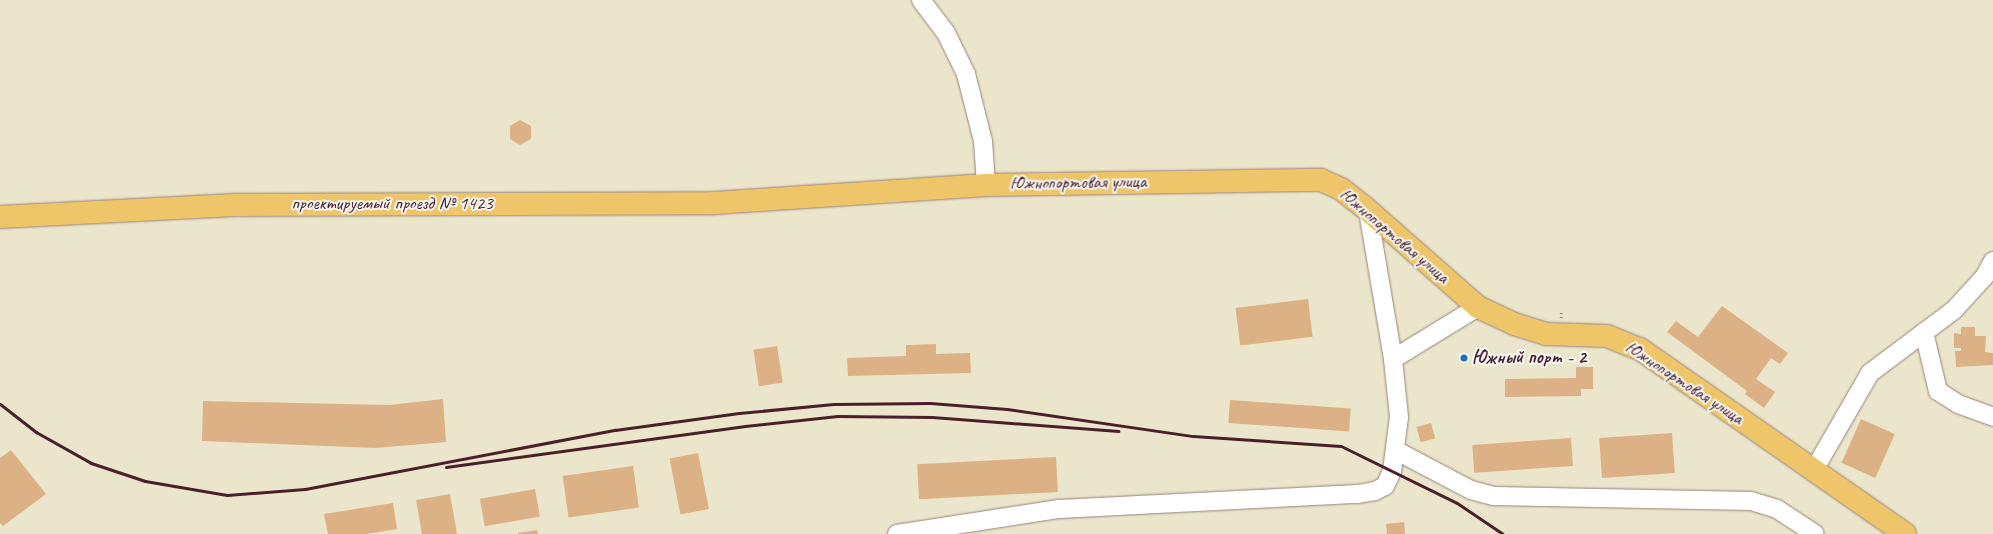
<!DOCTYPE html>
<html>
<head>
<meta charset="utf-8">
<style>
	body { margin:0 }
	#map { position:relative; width:1993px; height:534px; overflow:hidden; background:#ebe6cb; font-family:Caveat,sans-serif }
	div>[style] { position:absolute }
	.building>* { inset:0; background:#dcb185; transform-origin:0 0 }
	.path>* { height:2.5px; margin-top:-1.25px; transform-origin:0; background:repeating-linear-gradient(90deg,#9a827b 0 1px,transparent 0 4px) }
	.roads { filter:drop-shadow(0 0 1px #9a827b) drop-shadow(0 0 1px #9a827b) }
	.minor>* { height:18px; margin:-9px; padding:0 9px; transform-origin:9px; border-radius:9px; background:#fff }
	.major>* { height:22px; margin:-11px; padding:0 11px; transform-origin:11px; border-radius:11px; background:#eec569 }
	.rail>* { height:3px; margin:-1.5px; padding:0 1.5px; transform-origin:1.5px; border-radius:1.5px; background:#4a1f2b }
	.dots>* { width:11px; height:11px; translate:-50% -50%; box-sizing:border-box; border:2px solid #f6f6f2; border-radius:50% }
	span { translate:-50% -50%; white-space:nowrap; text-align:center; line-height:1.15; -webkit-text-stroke:4px #f6f6f2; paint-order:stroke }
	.street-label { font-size:19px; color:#4a1f2b }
	.poi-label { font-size:19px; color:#4a1f2b; font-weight:700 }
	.left { translate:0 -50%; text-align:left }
</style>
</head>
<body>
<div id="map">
	<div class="building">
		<i style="clip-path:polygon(520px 120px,531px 126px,531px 139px,520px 145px,510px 139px,510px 126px)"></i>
		<i style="left:1308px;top:299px;width:38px;height:73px;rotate:83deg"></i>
		<i style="clip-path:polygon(1722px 306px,1788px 353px,1780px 364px,1771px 358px,1756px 379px,1775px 392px,1764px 408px,1745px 394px,1747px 391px,1667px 332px,1676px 321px,1698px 337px)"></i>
		<i style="clip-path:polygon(1961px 327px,1975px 327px,1975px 336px,1986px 336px,1985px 352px,1993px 353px,1993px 365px,1956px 367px,1955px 351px,1961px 351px,1961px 348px,1954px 348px,1954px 333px,1961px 334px)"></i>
		<i style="clip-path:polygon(936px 344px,936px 354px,970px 353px,971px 373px,848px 376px,847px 358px,906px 356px,906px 345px)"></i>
		<i style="left:777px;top:346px;width:37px;height:24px;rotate:81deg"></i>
		<i style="clip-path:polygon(1576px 367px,1593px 367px,1593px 389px,1581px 389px,1581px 396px,1505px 397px,1505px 379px,1576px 378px)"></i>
		<i style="clip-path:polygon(443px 399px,446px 442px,375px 448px,202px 441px,203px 401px,389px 405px)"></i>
		<i style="left:1230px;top:400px;width:121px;height:23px;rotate:4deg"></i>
		<i style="left:1861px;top:419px;width:37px;height:48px;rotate:24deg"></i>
		<i style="left:1431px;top:423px;width:16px;height:15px;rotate:75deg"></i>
		<i style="left:1672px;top:433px;width:40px;height:73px;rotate:86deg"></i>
		<i style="left:1571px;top:438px;width:28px;height:99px;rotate:86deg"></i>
		<i style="clip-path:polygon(11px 450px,46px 494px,3px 526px,0 523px,0 458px)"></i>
		<i style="left:698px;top:453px;width:57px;height:29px;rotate:79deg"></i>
		<i style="left:1056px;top:457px;width:35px;height:139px;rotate:87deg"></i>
		<i style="left:633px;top:466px;width:42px;height:71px;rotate:82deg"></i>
		<i style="left:535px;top:489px;width:28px;height:56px;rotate:80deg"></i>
		<i style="clip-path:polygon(450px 494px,457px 534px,422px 534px,416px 500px)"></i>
		<i style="clip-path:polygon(393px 503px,397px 529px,367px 534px,328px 534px,324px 514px)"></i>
		<i style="clip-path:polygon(1404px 522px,1405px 534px,1387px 534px,1386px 524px)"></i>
		<i style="clip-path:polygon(537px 530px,538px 534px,518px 534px,518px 533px)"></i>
	</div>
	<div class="path">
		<i style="left:1561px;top:318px;width:7px;rotate:-90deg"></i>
	</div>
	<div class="roads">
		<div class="minor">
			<i style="left:921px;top:0;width:41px;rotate:52.9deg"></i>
			<i style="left:946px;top:33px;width:46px;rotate:64deg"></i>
			<i style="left:966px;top:74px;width:69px;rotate:75.8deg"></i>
			<i style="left:983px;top:141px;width:44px;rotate:86.1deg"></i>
			<i style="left:1368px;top:211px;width:150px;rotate:80.4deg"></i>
			<i style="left:1924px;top:332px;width:61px;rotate:76.7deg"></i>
			<i style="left:1938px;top:391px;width:24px;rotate:33deg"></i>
			<i style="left:1958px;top:404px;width:37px;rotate:20deg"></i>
			<i style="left:1395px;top:450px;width:86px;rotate:27.8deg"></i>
			<i style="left:1471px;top:490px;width:24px;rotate:15deg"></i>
			<i style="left:1494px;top:496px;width:257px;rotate:1.1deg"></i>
			<i style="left:1751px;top:501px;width:27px;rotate:17deg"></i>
			<i style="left:1777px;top:509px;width:45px;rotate:33.3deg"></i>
			<i style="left:1814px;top:470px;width:112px;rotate:-60deg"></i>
			<i style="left:1870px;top:373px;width:105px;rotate:-36.9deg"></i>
			<i style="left:1954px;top:310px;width:46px;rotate:-47.6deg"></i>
			<i style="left:1985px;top:276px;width:17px;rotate:-62deg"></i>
			<i style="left:897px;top:534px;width:164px;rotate:-8.8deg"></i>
			<i style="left:1059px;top:509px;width:299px;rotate:-2.9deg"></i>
			<i style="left:1358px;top:494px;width:17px;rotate:-10deg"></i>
			<i style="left:1375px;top:491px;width:11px;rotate:-27deg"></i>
			<i style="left:1385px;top:486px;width:17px;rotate:-65deg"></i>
			<i style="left:1392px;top:471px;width:54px;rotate:-82.6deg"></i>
			<i style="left:1399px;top:417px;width:58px;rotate:-95.9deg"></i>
			<i style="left:1393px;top:359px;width:100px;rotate:-31.5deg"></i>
		</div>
		<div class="major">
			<i style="left:0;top:217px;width:235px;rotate:-2.9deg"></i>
			<i style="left:235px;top:205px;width:479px;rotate:-0.2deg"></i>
			<i style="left:714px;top:203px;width:273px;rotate:-3.8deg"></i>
			<i style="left:986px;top:185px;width:335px;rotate:-0.9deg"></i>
			<i style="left:1321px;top:180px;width:22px;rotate:24deg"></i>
			<i style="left:1341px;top:189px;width:28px;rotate:38deg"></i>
			<i style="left:1363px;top:206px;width:153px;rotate:41.3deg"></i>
			<i style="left:1478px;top:307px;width:40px;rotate:25deg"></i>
			<i style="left:1514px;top:324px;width:34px;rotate:17deg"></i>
			<i style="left:1546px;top:334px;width:61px;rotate:1.9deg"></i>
			<i style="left:1607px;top:336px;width:35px;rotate:22deg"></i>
			<i style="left:1640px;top:349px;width:323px;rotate:34.9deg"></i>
		</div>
	</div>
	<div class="rail">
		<i style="left:0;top:404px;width:46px;rotate:37.9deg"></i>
		<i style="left:36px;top:432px;width:63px;rotate:29.4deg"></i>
		<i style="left:91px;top:463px;width:57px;rotate:18.4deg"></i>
		<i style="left:145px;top:481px;width:83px;rotate:9.7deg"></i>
		<i style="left:227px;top:495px;width:78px;rotate:-4.4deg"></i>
		<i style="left:305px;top:489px;width:316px;rotate:-10.8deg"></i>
		<i style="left:615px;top:430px;width:125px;rotate:-7.8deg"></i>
		<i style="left:739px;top:413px;width:95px;rotate:-5.4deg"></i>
		<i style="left:834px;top:404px;width:96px;rotate:-0.6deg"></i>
		<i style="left:930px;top:403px;width:77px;rotate:4.5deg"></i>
		<i style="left:1007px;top:409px;width:188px;rotate:8.3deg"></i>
		<i style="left:1193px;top:436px;width:148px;rotate:3.9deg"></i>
		<i style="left:1341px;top:446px;width:129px;rotate:26.2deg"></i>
		<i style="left:1457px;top:503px;width:55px;rotate:34deg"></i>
		<i style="left:446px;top:467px;width:302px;rotate:-7.8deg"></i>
		<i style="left:745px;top:426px;width:93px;rotate:-6.2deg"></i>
		<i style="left:837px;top:416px;width:95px;rotate:0.6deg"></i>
		<i style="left:932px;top:417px;width:187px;rotate:4.3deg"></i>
	</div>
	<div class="dots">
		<i style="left:1464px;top:358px;background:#1f6fb2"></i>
	</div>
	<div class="street-label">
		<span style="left:1078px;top:183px;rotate:-1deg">Южнопортовая улица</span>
		<span style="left:392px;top:204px">проектируемый проезд № 1423</span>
		<span style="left:1394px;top:236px;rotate:40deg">Южнопортовая улица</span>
		<span style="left:1684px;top:383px;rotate:33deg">Южнопортовая улица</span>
	</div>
	<div class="poi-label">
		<span class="left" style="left:1472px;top:358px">Южный порт - 2</span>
	</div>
</div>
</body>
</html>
